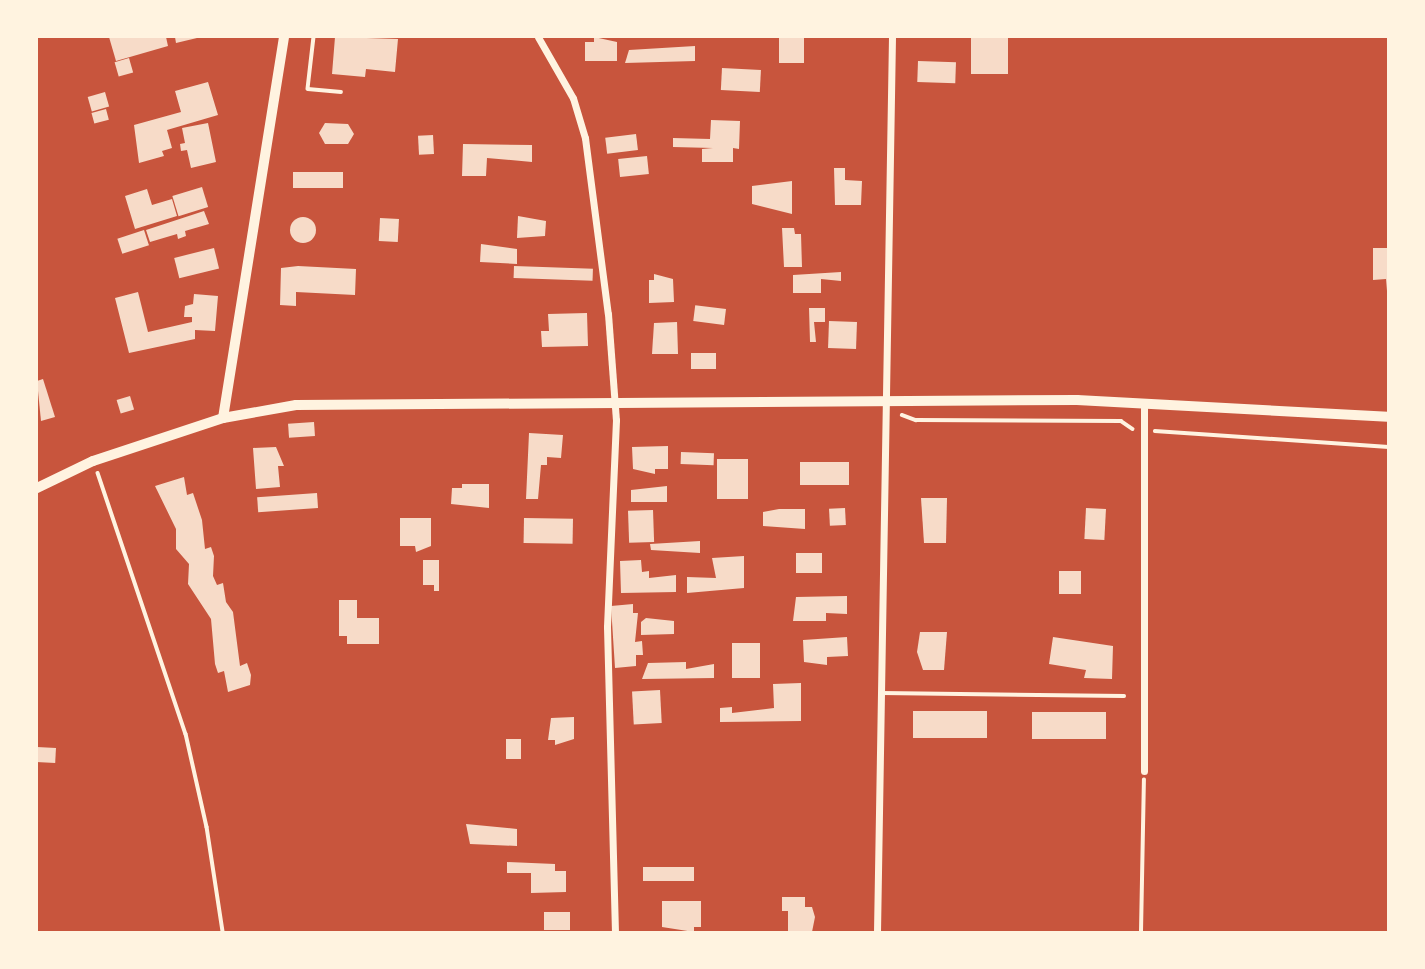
<!DOCTYPE html>
<html>
<head>
<meta charset="utf-8">
<style>
	body { margin:0 }
	#map { position:relative; width:1425px; height:969px; overflow:hidden; background:#c8553d; font-family:"Roboto Condensed",sans-serif }
	div>[style] { position:absolute }
	.building>* { inset:0; background:#f7dbc8; transform-origin:0 0 }
	.round { border-radius:50% }
	.path>* { height:3.5px; margin:-1.75px; padding:0 1.75px; transform-origin:1.75px; border-radius:1.75px; background:#fff3e0 }
	.service>* { height:3.5px; margin:-1.75px; padding:0 1.75px; transform-origin:1.75px; border-radius:1.75px; background:#fff3e0 }
	.minor>* { height:7px; margin:-3.5px; padding:0 3.5px; transform-origin:3.5px; border-radius:3.5px; background:#fff3e0 }
	.tertiary>* { height:10px; margin:-5px; padding:0 5px; transform-origin:5px; border-radius:5px; background:#fff3e0 }
	span { translate:-50% -50%; white-space:nowrap; text-align:center; line-height:1.15; -webkit-text-stroke:7px #fff3e0; paint-order:stroke }
	.frame { position:absolute; inset:0; border:38px solid #fff3e0; pointer-events:none }
</style>
</head>
<body>
<div id="map">
	<div class="building">
		<i style="clip-path:polygon(109px 37px,166px 37px,168px 46px,116px 61px)"></i>
		<i style="clip-path:polygon(175px 37px,197px 37px,197px 38px,176px 43px)"></i>
		<i style="clip-path:polygon(335px 37px,398px 39px,395px 72px,366px 69px,365px 77px,332px 74px)"></i>
		<i style="clip-path:polygon(594px 37px,617px 42px,617px 61px,585px 61px,585px 42px,594px 42px)"></i>
		<i style="left:779px;top:37px;width:25px;height:26px"></i>
		<i style="left:971px;top:37px;width:37px;height:37px"></i>
		<i style="clip-path:polygon(695px 46px,695px 61px,625px 63px,629px 50px)"></i>
		<i style="left:129px;top:58px;width:15px;height:15px;rotate:74deg"></i>
		<i style="left:918px;top:61px;width:38px;height:21px;rotate:2deg"></i>
		<i style="left:722px;top:68px;width:39px;height:22px;rotate:3deg"></i>
		<i style="clip-path:polygon(208px 82px,218px 115px,167px 130px,172px 148px,162px 151px,164px 156px,139px 163px,134px 125px,181px 112px,175px 91px)"></i>
		<i style="left:105px;top:92px;width:15px;height:18px;rotate:74deg"></i>
		<i style="left:106px;top:109px;width:11px;height:15px;rotate:75deg"></i>
		<i style="clip-path:polygon(711px 120px,740px 121px,739px 149px,733px 148px,733px 162px,702px 162px,702px 149px,713px 148px,673px 147px,673px 138px,710px 139px)"></i>
		<i style="clip-path:polygon(208px 123px,216px 162px,191px 168px,187px 150px,181px 151px,180px 144px,185px 143px,182px 128px)"></i>
		<i style="clip-path:polygon(325px 123px,348px 124px,354px 134px,348px 144px,325px 144px,319px 133px)"></i>
		<i style="left:636px;top:134px;width:16px;height:31px;rotate:83deg"></i>
		<i style="left:433px;top:135px;width:19px;height:15px;rotate:87deg"></i>
		<i style="clip-path:polygon(463px 144px,532px 145px,532px 162px,487px 158px,486px 176px,462px 176px)"></i>
		<i style="left:647px;top:156px;width:18px;height:29px;rotate:84deg"></i>
		<i style="clip-path:polygon(834px 168px,845px 168px,845px 180px,862px 181px,861px 205px,835px 205px)"></i>
		<i style="left:293px;top:172px;width:50px;height:16px"></i>
		<i style="clip-path:polygon(792px 181px,792px 214px,752px 204px,752px 186px)"></i>
		<i style="left:202px;top:187px;width:21px;height:31px;rotate:73deg"></i>
		<i style="clip-path:polygon(147px 189px,152px 205px,172px 199px,177px 216px,135px 229px,125px 196px)"></i>
		<i style="clip-path:polygon(204px 211px,209px 224px,185px 231px,186px 236px,178px 239px,177px 234px,150px 242px,146px 230px)"></i>
		<i style="clip-path:polygon(518px 216px,546px 221px,545px 236px,517px 238px)"></i>
		<i class="round" style="left:290px;top:217px;width:26px;height:26px"></i>
		<i style="left:380px;top:218px;width:19px;height:23px;rotate:3deg"></i>
		<i style="clip-path:polygon(782px 228px,794px 228px,795px 234px,801px 234px,802px 267px,784px 267px)"></i>
		<i style="left:144px;top:230px;width:16px;height:28px;rotate:72deg"></i>
		<i style="clip-path:polygon(481px 244px,517px 249px,517px 264px,480px 262px)"></i>
		<i style="left:214px;top:248px;width:21px;height:41px;rotate:76deg"></i>
		<i style="clip-path:polygon(1373px 248px,1388px 248px,1388px 303px,1386px 279px,1373px 280px)"></i>
		<i style="clip-path:polygon(298px 266px,356px 269px,355px 295px,296px 292px,296px 306px,280px 305px,281px 268px)"></i>
		<i style="left:514px;top:266px;width:79px;height:12px;rotate:2deg"></i>
		<i style="clip-path:polygon(841px 272px,841px 281px,821px 279px,821px 293px,793px 293px,793px 275px)"></i>
		<i style="clip-path:polygon(654px 274px,673px 279px,674px 302px,649px 303px,649px 280px,654px 280px)"></i>
		<i style="clip-path:polygon(138px 292px,148px 332px,192px 322px,192px 317px,184px 317px,185px 306px,193px 304px,194px 294px,218px 296px,215px 331px,195px 330px,195px 339px,129px 353px,115px 298px)"></i>
		<i style="clip-path:polygon(809px 308px,825px 308px,825px 322px,814px 322px,816px 342px,810px 342px)"></i>
		<i style="left:726px;top:309px;width:16px;height:31px;rotate:97deg"></i>
		<i style="clip-path:polygon(587px 313px,588px 346px,542px 347px,541px 331px,549px 331px,548px 314px)"></i>
		<i style="left:829px;top:321px;width:28px;height:27px;rotate:2deg"></i>
		<i style="clip-path:polygon(677px 322px,678px 354px,652px 354px,654px 323px)"></i>
		<i style="left:691px;top:353px;width:25px;height:16px"></i>
		<i style="clip-path:polygon(43px 379px,55px 417px,41px 421px,37px 381px)"></i>
		<i style="left:130px;top:396px;width:14px;height:14px;rotate:73deg"></i>
		<i style="left:314px;top:422px;width:14px;height:26px;rotate:86deg"></i>
		<i style="clip-path:polygon(529px 433px,563px 435px,561px 458px,547px 457px,547px 465px,541px 465px,538px 499px,526px 499px)"></i>
		<i style="clip-path:polygon(668px 446px,668px 469px,655px 469px,655px 474px,633px 469px,632px 447px)"></i>
		<i style="clip-path:polygon(276px 447px,284px 466px,278px 466px,280px 487px,256px 489px,253px 448px)"></i>
		<i style="left:681px;top:452px;width:33px;height:12px;rotate:2deg"></i>
		<i style="left:717px;top:459px;width:31px;height:40px"></i>
		<i style="left:849px;top:462px;width:23px;height:49px;rotate:90deg"></i>
		<i style="clip-path:polygon(184px 477px,187px 495px,193px 493px,202px 520px,205px 549px,211px 547px,214px 556px,213px 576px,217px 585px,223px 583px,226px 602px,233px 612px,240px 666px,247px 663px,251px 675px,250px 685px,228px 692px,224px 671px,218px 673px,215px 664px,211px 619px,188px 584px,189px 564px,176px 549px,176px 529px,155px 486px)"></i>
		<i style="clip-path:polygon(462px 484px,489px 484px,489px 508px,451px 504px,452px 488px,462px 488px)"></i>
		<i style="clip-path:polygon(667px 486px,667px 502px,631px 502px,631px 490px)"></i>
		<i style="left:317px;top:493px;width:15px;height:60px;rotate:86deg"></i>
		<i style="clip-path:polygon(921px 498px,947px 498px,946px 543px,924px 543px)"></i>
		<i style="left:845px;top:508px;width:17px;height:16px;rotate:87deg"></i>
		<i style="left:1086px;top:508px;width:20px;height:31px;rotate:3deg"></i>
		<i style="clip-path:polygon(779px 509px,805px 509px,805px 529px,763px 526px,763px 512px)"></i>
		<i style="left:653px;top:510px;width:32px;height:25px;rotate:88deg"></i>
		<i style="clip-path:polygon(400px 518px,431px 518px,431px 546px,416px 552px,415px 546px,400px 546px)"></i>
		<i style="left:524px;top:518px;width:49px;height:25px;rotate:1deg"></i>
		<i style="clip-path:polygon(700px 541px,700px 553px,651px 550px,650px 544px)"></i>
		<i style="left:822px;top:553px;width:20px;height:26px;rotate:90deg"></i>
		<i style="clip-path:polygon(744px 556px,744px 588px,687px 593px,687px 577px,716px 578px,712px 558px)"></i>
		<i style="clip-path:polygon(423px 560px,439px 560px,439px 591px,434px 591px,434px 585px,423px 585px)"></i>
		<i style="clip-path:polygon(641px 560px,642px 572px,649px 571px,649px 578px,676px 575px,676px 592px,621px 593px,620px 561px)"></i>
		<i style="left:1059px;top:571px;width:22px;height:23px"></i>
		<i style="clip-path:polygon(847px 596px,847px 614px,826px 613px,826px 621px,793px 621px,796px 597px)"></i>
		<i style="clip-path:polygon(339px 600px,357px 600px,357px 618px,379px 618px,379px 644px,347px 644px,347px 636px,339px 636px)"></i>
		<i style="clip-path:polygon(633px 604px,633px 613px,638px 613px,635px 642px,642px 641px,643px 655px,636px 655px,636px 666px,615px 668px,611px 606px)"></i>
		<i style="clip-path:polygon(646px 618px,674px 621px,674px 634px,641px 635px,641px 622px)"></i>
		<i style="clip-path:polygon(920px 632px,947px 632px,944px 670px,923px 670px,917px 652px)"></i>
		<i style="clip-path:polygon(847px 637px,848px 656px,827px 657px,827px 665px,804px 662px,803px 640px)"></i>
		<i style="clip-path:polygon(1053px 637px,1113px 646px,1112px 679px,1084px 678px,1086px 670px,1049px 664px)"></i>
		<i style="left:732px;top:643px;width:28px;height:35px"></i>
		<i style="clip-path:polygon(686px 662px,686px 669px,714px 664px,714px 678px,642px 679px,648px 663px)"></i>
		<i style="clip-path:polygon(801px 683px,801px 721px,720px 722px,720px 708px,732px 707px,732px 713px,774px 708px,773px 684px)"></i>
		<i style="left:660px;top:690px;width:33px;height:28px;rotate:87deg"></i>
		<i style="left:913px;top:711px;width:74px;height:27px"></i>
		<i style="left:1032px;top:712px;width:74px;height:27px"></i>
		<i style="clip-path:polygon(574px 717px,574px 739px,555px 745px,555px 740px,548px 740px,551px 718px)"></i>
		<i style="left:506px;top:739px;width:15px;height:20px"></i>
		<i style="left:37px;top:747px;width:19px;height:15px;rotate:3deg"></i>
		<i style="clip-path:polygon(466px 824px,517px 829px,517px 846px,470px 844px)"></i>
		<i style="clip-path:polygon(507px 862px,555px 864px,555px 871px,566px 871px,566px 892px,531px 893px,531px 873px,507px 873px)"></i>
		<i style="left:694px;top:867px;width:14px;height:51px;rotate:90deg"></i>
		<i style="clip-path:polygon(782px 897px,805px 897px,805px 907px,812px 907px,815px 917px,812px 932px,788px 932px,788px 911px,782px 911px)"></i>
		<i style="clip-path:polygon(662px 901px,701px 901px,701px 927px,694px 927px,694px 932px,662px 927px)"></i>
		<i style="left:544px;top:912px;width:26px;height:18px"></i>
	</div>
	<div class="path">
		<i style="left:902px;top:415px;width:15px;rotate:20deg"></i>
		<i style="left:916px;top:420px;width:205px;rotate:0.3deg"></i>
		<i style="left:1121px;top:421px;width:14px;rotate:34deg"></i>
		<i style="left:1155px;top:431px;width:234px;rotate:3.9deg"></i>
		<i style="left:98px;top:473px;width:275px;rotate:71.4deg"></i>
		<i style="left:186px;top:734px;width:95px;rotate:77.3deg"></i>
		<i style="left:207px;top:827px;width:106px;rotate:81.3deg"></i>
		<i style="left:1141px;top:932px;width:152px;rotate:-88.9deg"></i>
	</div>
	<div class="service">
		<i style="left:314px;top:37px;width:52px;rotate:96.6deg"></i>
		<i style="left:308px;top:89px;width:33px;rotate:5deg"></i>
		<i style="left:882px;top:693px;width:242px;rotate:0.7deg"></i>
	</div>
	<div class="minor">
		<i style="left:538px;top:37px;width:70px;rotate:60.2deg"></i>
		<i style="left:573px;top:98px;width:42px;rotate:73.3deg"></i>
		<i style="left:585px;top:138px;width:177px;rotate:82.6deg"></i>
		<i style="left:608px;top:314px;width:106px;rotate:85.7deg"></i>
		<i style="left:616px;top:420px;width:207px;rotate:92.5deg"></i>
		<i style="left:607px;top:627px;width:305px;rotate:88.5deg"></i>
		<i style="left:1144px;top:402px;width:369px;rotate:90deg"></i>
		<i style="left:877px;top:932px;width:895px;rotate:-89.04deg"></i>
	</div>
	<div class="tertiary">
		<i style="left:223px;top:418px;width:386px;rotate:-80.9deg"></i>
		<i style="left:37px;top:488px;width:62px;rotate:-25.7deg"></i>
		<i style="left:93px;top:461px;width:137px;rotate:-18.3deg"></i>
		<i style="left:223px;top:418px;width:74px;rotate:-10.1deg"></i>
		<i style="left:296px;top:405px;width:781px;rotate:-0.37deg"></i>
		<i style="left:1077px;top:400px;width:311px;rotate:3.1deg"></i>
	</div>
	<div class="frame"></div>
</div>
</body>
</html>
